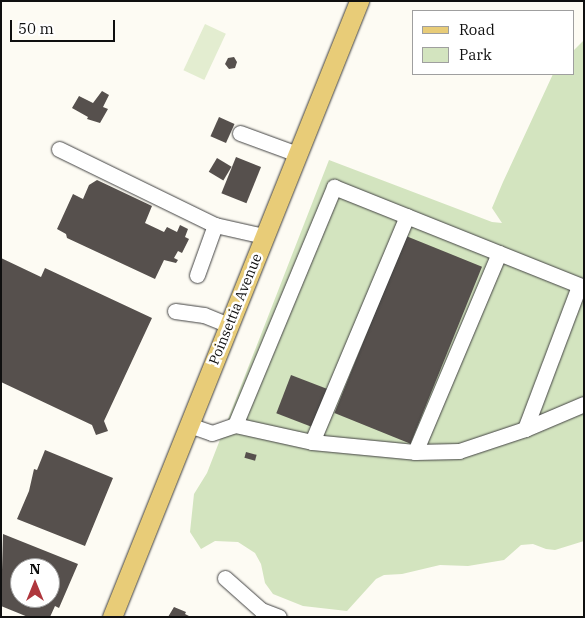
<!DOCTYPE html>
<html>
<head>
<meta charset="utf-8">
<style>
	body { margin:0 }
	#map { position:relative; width:585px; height:618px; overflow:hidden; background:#fdfbf3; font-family:"IBM Plex Serif",serif }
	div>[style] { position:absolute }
	.green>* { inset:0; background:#d3e4bf }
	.pitch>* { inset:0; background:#e3edd0; transform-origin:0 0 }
	.building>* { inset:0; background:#56504d; transform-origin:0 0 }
	.roads { filter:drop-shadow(0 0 1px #424242) drop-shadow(0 0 1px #424242) }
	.minor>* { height:15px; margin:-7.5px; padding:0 7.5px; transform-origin:7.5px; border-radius:7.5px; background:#fff }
	.major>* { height:19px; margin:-9.5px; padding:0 9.5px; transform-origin:9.5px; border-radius:9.5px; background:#e8cc78 }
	span { translate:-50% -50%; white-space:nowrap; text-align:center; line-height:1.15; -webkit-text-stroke:5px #fff; paint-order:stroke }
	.street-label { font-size:14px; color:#0f0f0f }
	.frame { position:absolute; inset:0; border:2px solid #0f0f0f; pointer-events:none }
	.legend { position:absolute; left:412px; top:10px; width:162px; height:65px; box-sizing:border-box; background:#fff; border:1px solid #9f9f9f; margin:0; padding:6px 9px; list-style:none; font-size:15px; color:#0f0f0f }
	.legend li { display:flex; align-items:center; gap:10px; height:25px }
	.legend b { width:25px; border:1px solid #9f9f9f }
	.north { position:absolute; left:10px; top:558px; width:50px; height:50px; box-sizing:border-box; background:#fff; border:1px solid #9f9f9f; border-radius:50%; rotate:0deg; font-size:14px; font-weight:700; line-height:20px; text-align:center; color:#0f0f0f }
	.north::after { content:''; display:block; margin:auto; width:18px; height:22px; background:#af373d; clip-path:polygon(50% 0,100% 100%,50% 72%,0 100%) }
	.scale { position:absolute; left:10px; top:20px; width:105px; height:22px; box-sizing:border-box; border:2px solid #0f0f0f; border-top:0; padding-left:6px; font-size:15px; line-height:18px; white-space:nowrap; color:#0f0f0f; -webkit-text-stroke:4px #fff; paint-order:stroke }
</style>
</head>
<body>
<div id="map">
	<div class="green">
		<i style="clip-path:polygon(584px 40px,584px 541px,555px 550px,546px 549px,533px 544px,521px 545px,504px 560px,468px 566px,440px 565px,402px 574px,384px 575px,376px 579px,347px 611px,303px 606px,273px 594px,265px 583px,261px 564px,255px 553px,238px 542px,215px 541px,201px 549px,190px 532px,194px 494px,207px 473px,329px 160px,492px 222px,502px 223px,492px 208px,503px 182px,553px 74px,574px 74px,574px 50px)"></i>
	</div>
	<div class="pitch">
		<i style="left:205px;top:24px;width:23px;height:51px;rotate:25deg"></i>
	</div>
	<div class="building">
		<i style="clip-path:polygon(234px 57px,237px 62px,235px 68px,229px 69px,225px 64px,228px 58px)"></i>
		<i style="clip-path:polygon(102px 91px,109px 95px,103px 107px,108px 109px,100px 123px,87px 119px,88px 117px,72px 108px,79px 96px,93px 103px)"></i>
		<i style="left:219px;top:117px;width:17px;height:21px;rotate:24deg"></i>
		<i style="left:236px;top:157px;width:27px;height:39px;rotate:22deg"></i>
		<i style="left:217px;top:158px;width:17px;height:16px;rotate:31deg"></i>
		<i style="clip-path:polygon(97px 180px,152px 206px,145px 223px,164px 232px,167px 227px,177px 232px,180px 225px,188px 229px,185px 237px,189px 239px,182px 253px,178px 251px,174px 258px,178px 260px,176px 263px,164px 260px,155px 279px,67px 238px,66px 234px,57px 229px,73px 194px,83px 199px,89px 185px)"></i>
		<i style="left:406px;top:236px;width:82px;height:191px;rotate:22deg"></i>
		<i style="clip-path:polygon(1px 258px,41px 277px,45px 268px,152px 318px,104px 421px,108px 431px,96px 435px,92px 425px,1px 382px)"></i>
		<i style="left:291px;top:375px;width:39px;height:41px;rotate:21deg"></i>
		<i style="clip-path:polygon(45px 450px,113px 478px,85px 546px,17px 519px,29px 491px,34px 469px,37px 470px)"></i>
		<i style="left:246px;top:452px;width:11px;height:6px;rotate:15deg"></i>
		<i style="clip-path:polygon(evenodd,3px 534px,78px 564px,59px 608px,55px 606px,50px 617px,28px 617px,1px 606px,3px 534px,20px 568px,50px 568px,50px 598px,20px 598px,20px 568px)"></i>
		<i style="clip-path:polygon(174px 607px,186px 612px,185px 614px,191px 617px,168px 617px)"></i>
	</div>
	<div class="roads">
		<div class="minor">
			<i style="left:240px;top:133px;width:61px;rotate:20.2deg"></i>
			<i style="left:59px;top:149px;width:174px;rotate:26deg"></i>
			<i style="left:197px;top:275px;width:53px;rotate:-70.2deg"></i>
			<i style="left:215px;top:225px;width:50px;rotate:12.7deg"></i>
			<i style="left:175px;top:311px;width:29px;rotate:8deg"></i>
			<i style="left:204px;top:315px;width:27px;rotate:22deg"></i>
			<i style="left:189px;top:425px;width:24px;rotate:19deg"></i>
			<i style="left:212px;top:433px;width:24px;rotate:-19deg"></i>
			<i style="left:235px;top:425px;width:79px;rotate:12.4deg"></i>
			<i style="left:312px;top:442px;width:103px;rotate:5.5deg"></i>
			<i style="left:415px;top:452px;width:44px;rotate:-1.3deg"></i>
			<i style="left:459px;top:451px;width:70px;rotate:-18.4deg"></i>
			<i style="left:525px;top:429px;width:64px;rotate:-23deg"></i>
			<i style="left:235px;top:425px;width:258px;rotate:-67.4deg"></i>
			<i style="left:334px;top:187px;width:269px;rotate:21.8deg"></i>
			<i style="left:525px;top:429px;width:153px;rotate:-69.3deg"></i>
			<i style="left:312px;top:442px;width:245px;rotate:-67.2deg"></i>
			<i style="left:415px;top:452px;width:216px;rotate:-67.1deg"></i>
			<i style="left:225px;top:578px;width:48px;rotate:41.6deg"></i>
			<i style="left:261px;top:610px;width:19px;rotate:21deg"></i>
		</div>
		<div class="major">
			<i style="left:112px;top:617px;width:664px;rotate:-68.15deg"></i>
		</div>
	</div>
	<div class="street-label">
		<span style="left:235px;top:309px;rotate:-68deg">Poinsettia Avenue</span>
	</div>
	<div class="frame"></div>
	<ul class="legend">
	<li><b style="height:6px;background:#e8cc78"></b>Road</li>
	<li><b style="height:14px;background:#d3e4bf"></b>Park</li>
	</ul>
	<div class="north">N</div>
	<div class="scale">50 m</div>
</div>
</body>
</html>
